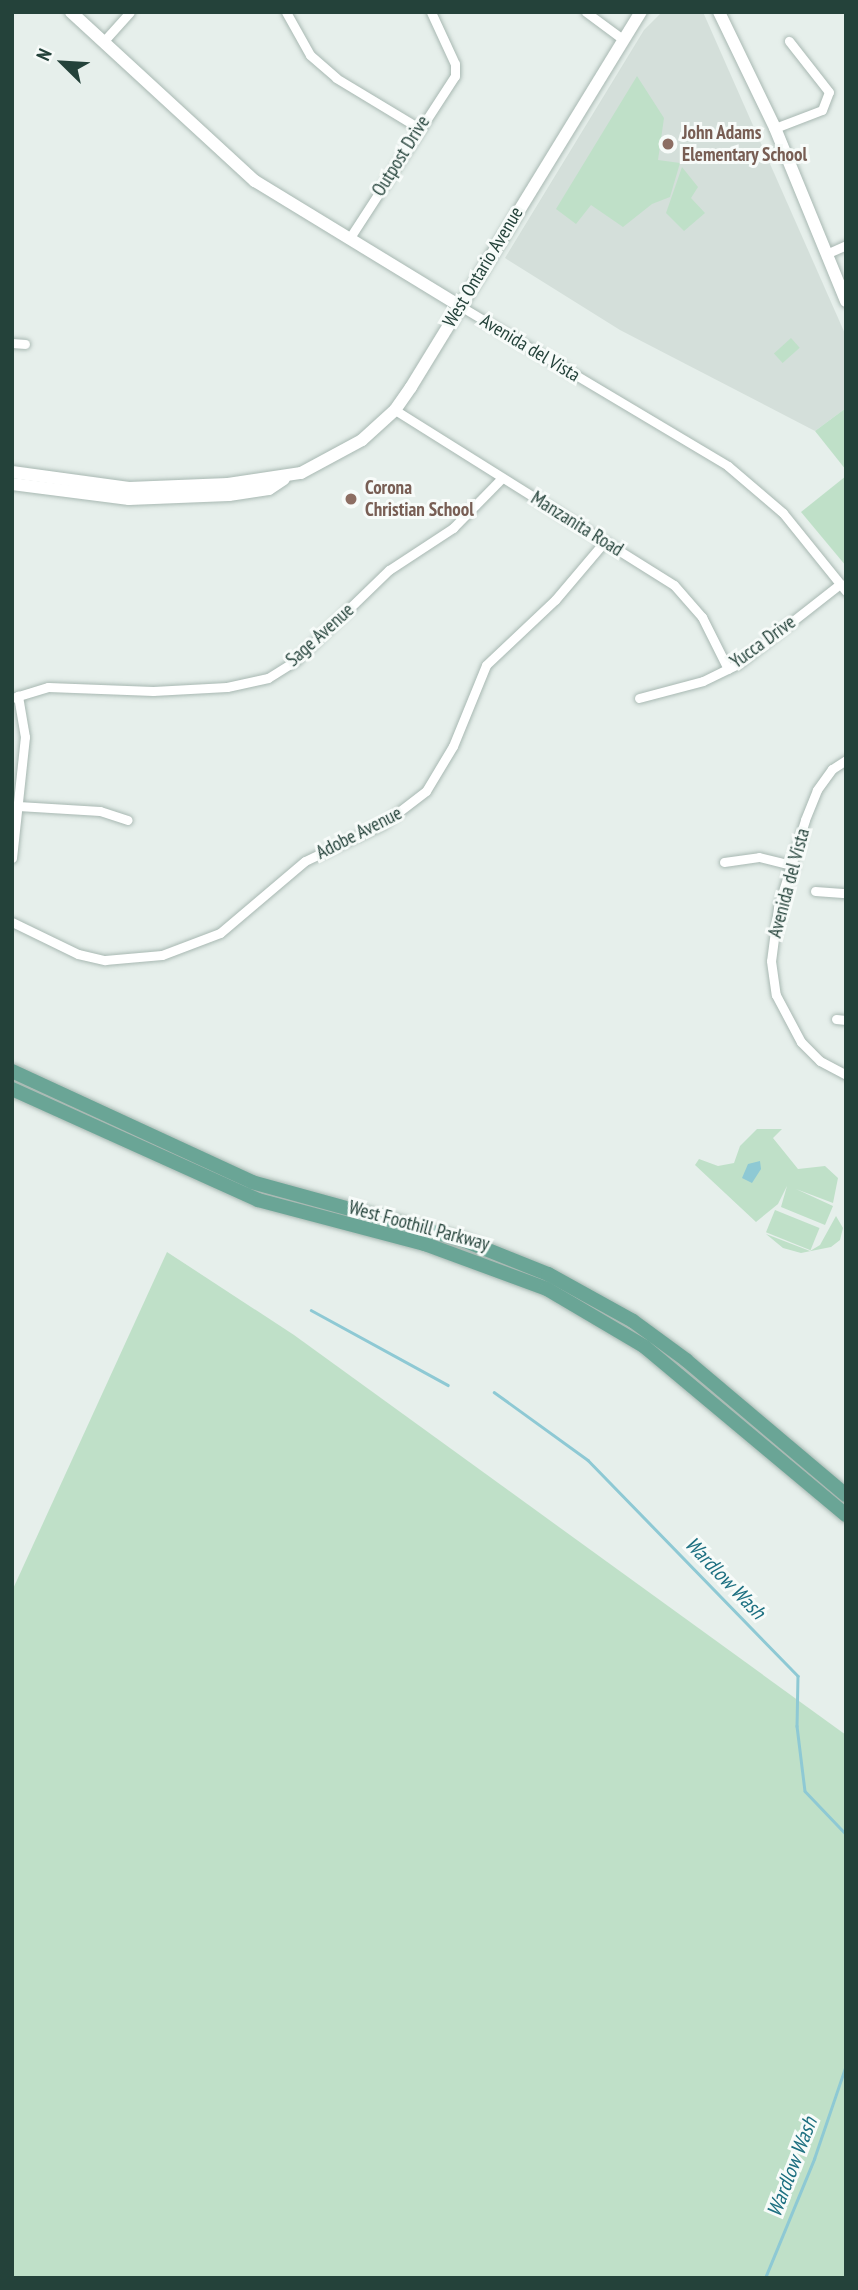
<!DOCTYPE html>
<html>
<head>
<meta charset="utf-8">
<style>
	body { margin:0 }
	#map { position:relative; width:858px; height:2290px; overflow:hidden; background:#e6efeb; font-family:"PT Sans Narrow",sans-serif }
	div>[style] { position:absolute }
	.built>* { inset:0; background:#d4dfda }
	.green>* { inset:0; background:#bfe0c8; transform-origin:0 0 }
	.water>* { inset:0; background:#8ec9d4 }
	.stream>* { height:2.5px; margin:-1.25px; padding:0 1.25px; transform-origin:1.25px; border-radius:1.25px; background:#8ec9d4 }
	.roads { filter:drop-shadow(0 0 2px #a8b8b2) drop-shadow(0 0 2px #a8b8b2) }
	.street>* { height:9px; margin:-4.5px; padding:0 4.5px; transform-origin:4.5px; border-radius:4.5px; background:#fff }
	.secondary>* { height:12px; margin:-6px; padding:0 6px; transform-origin:6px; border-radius:6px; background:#fff }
	.primary>* { height:14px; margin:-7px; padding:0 7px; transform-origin:7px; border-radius:7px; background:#6aa596 }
	.dots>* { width:19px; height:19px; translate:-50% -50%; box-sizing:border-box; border:4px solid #f7fbf9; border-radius:50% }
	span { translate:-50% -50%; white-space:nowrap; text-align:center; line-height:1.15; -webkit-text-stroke:6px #f7fbf9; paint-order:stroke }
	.education-label { font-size:19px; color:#785e54; font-weight:700 }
	.left { translate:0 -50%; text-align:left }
	.street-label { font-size:19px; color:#24423a }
	.water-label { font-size:21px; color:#1c6f80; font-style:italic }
	.frame { position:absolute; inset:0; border:14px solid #24423a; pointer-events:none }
	.north { position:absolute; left:28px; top:28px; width:70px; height:70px; -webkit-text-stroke:5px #f7fbf9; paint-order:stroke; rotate:294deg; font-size:19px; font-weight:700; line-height:28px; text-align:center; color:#24423a }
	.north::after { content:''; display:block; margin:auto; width:24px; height:32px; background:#24423a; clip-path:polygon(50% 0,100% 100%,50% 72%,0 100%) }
</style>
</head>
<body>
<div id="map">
	<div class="built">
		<i style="clip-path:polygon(662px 12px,703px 12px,846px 336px,846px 408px,815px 431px,620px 330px,505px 258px,644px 30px)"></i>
	</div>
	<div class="green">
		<i style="clip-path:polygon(637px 76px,664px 118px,658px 160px,680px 163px,670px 197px,652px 204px,623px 227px,591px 205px,576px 224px,556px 209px)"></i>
		<i style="clip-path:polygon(682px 167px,698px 187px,691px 198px,705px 213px,684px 231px,666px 213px)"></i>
		<i style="left:791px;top:338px;width:13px;height:23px;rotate:48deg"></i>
		<i style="clip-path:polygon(846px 408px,846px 470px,815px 431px)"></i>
		<i style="clip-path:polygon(846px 476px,846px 566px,801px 512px)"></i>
		<i style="clip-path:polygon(757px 1129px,782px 1129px,773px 1138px,798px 1169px,825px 1166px,838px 1178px,833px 1203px,796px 1189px,833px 1206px,825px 1225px,781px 1207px,787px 1186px,778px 1204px,756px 1222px,695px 1165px,699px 1159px,718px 1166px,734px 1163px,740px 1146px)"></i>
		<i style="left:775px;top:1210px;width:48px;height:24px;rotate:22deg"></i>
		<i style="clip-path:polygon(836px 1216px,843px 1228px,840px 1240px,831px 1247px,801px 1253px,783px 1248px,766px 1234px,810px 1251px,820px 1245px)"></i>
		<i style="clip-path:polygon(167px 1252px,294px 1335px,846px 1735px,846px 2278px,12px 2278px,12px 1591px)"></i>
	</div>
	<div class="water">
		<i style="clip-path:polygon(760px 1161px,761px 1169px,752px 1183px,742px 1178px,748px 1164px)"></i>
	</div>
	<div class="stream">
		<i style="left:311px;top:1310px;width:156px;rotate:28.7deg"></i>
		<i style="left:494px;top:1392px;width:116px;rotate:35.9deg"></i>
		<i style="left:588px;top:1460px;width:301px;rotate:45.8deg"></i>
		<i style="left:798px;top:1676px;width:50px;rotate:91.1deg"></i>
		<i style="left:797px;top:1726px;width:65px;rotate:83deg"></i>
		<i style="left:805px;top:1791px;width:59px;rotate:46.4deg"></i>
		<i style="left:765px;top:2278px;width:129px;rotate:-67.6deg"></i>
		<i style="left:814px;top:2159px;width:99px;rotate:-71.2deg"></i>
	</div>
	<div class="roads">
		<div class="street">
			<i style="left:286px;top:12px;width:49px;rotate:60.8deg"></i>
			<i style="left:310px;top:55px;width:35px;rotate:41deg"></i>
			<i style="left:336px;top:78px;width:97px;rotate:31.1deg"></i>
			<i style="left:586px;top:12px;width:44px;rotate:36.6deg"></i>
			<i style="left:103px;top:42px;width:40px;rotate:-48deg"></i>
			<i style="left:775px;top:128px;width:50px;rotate:-21deg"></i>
			<i style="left:822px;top:110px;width:19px;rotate:-69deg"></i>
			<i style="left:829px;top:92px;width:65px;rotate:-128.1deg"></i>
			<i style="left:349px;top:239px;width:194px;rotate:-57deg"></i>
			<i style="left:455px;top:76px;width:12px;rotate:-90deg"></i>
			<i style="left:455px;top:64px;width:57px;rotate:-114.8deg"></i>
			<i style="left:826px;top:254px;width:22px;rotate:-24deg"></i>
			<i style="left:460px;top:306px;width:312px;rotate:30.8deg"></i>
			<i style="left:728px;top:466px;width:72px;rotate:40.5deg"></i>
			<i style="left:783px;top:513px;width:100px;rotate:51.1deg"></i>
			<i style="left:12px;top:343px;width:13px;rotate:4deg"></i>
			<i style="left:395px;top:410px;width:329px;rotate:32.1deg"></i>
			<i style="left:674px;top:585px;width:43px;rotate:48.8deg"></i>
			<i style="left:702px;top:617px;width:58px;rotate:63.4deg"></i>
			<i style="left:12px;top:698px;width:38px;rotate:-17deg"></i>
			<i style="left:48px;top:687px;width:105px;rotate:2.2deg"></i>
			<i style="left:153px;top:691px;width:74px;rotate:-3.1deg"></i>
			<i style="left:227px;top:687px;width:42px;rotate:-12.4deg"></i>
			<i style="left:268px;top:678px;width:32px;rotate:-32deg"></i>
			<i style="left:295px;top:661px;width:131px;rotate:-44.1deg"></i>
			<i style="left:389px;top:570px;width:77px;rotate:-33.3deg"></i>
			<i style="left:453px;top:528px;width:70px;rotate:-45.6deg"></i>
			<i style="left:639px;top:698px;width:66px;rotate:-14.9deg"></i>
			<i style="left:703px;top:681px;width:39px;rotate:-26deg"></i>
			<i style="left:738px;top:664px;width:130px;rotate:-38.1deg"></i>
			<i style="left:846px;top:760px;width:17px;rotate:147deg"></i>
			<i style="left:832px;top:769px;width:26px;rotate:126deg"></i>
			<i style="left:817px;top:790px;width:32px;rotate:112deg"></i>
			<i style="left:805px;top:820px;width:92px;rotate:107.1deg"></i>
			<i style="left:778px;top:908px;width:53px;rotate:97.5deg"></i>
			<i style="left:771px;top:961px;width:34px;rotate:82deg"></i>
			<i style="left:776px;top:995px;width:53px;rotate:62deg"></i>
			<i style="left:801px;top:1042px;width:27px;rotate:45deg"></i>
			<i style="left:820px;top:1061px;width:30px;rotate:28deg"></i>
			<i style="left:18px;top:806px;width:82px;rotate:3.5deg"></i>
			<i style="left:100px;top:811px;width:29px;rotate:18deg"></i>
			<i style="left:12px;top:858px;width:122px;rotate:-83.9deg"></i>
			<i style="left:25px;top:737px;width:42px;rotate:-99.7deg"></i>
			<i style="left:724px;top:862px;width:35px;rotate:-8deg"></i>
			<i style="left:759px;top:857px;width:36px;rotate:14deg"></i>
			<i style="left:815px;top:891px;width:31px;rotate:4deg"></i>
			<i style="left:12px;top:922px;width:73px;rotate:25.9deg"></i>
			<i style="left:78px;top:954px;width:28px;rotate:13deg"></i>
			<i style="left:105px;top:960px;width:57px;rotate:-5deg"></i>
			<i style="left:162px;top:955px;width:62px;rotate:-20.8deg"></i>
			<i style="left:220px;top:933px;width:111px;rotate:-40.3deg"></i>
			<i style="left:305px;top:861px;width:86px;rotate:-25.4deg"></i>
			<i style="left:383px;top:824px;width:54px;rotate:-37.5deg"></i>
			<i style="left:426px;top:791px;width:52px;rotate:-59deg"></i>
			<i style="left:453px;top:746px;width:87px;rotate:-67.8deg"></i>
			<i style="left:486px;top:665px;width:95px;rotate:-43.3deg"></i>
			<i style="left:555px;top:600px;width:77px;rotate:-49.7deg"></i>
			<i style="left:836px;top:1019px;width:10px;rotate:6deg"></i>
		</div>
		<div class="secondary">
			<i style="left:71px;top:12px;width:250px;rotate:42.6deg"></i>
			<i style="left:255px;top:181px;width:240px;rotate:31.4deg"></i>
			<i style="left:719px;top:12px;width:129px;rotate:64.2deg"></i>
			<i style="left:775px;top:128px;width:187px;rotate:67.7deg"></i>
			<i style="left:12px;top:472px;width:118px;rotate:7.8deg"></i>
			<i style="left:129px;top:488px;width:99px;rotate:-2.3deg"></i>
			<i style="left:228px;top:484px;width:74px;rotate:-8.6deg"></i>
			<i style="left:301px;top:473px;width:69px;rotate:-28.4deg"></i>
			<i style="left:362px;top:440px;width:45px;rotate:-42.3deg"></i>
			<i style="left:395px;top:410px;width:28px;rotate:-55deg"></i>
			<i style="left:411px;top:387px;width:440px;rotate:-58.5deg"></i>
			<i style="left:12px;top:484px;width:118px;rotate:7.3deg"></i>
			<i style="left:129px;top:499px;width:100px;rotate:-2.3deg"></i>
			<i style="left:229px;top:495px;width:40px;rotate:-8.5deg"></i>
			<i style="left:269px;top:489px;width:18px;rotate:-34deg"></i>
		</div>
		<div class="primary">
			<i style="left:12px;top:1071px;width:264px;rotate:24.8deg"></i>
			<i style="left:252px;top:1182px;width:219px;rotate:15.4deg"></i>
			<i style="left:463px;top:1240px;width:92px;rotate:21.8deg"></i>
			<i style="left:548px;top:1274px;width:97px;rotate:28.9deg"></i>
			<i style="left:633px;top:1321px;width:66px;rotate:36.3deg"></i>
			<i style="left:686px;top:1360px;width:209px;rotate:40.2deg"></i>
			<i style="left:12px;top:1089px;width:270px;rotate:24.3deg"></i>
			<i style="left:258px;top:1200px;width:173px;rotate:14.8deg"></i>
			<i style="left:425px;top:1244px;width:130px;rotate:20.2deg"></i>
			<i style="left:547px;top:1289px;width:114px;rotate:30.6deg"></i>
			<i style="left:645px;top:1347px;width:262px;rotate:39.9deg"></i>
		</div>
	</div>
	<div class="dots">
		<i style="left:668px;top:144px;background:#8d6e63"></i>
		<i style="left:351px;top:499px;background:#8d6e63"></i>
	</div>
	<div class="education-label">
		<span class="left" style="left:682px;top:144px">John Adams<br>Elementary School</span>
		<span class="left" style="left:365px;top:499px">Corona<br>Christian School</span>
	</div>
	<div class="street-label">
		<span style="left:401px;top:156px;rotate:-58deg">Outpost Drive</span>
		<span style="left:483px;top:267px;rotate:-59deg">West Ontario Avenue</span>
		<span style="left:530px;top:348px;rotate:31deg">Avenida del Vista</span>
		<span style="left:577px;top:524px;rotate:32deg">Manzanita Road</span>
		<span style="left:320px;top:635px;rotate:-42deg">Sage Avenue</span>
		<span style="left:763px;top:642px;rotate:-36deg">Yucca Drive</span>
		<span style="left:359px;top:833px;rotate:-27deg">Adobe Avenue</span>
		<span style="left:789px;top:883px;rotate:-75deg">Avenida del Vista</span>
		<span style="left:419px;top:1226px;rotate:15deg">West Foothill Parkway</span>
	</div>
	<div class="water-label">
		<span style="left:725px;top:1578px;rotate:46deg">Wardlow Wash</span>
		<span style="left:792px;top:2167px;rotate:-69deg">Wardlow Wash</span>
	</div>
	<div class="frame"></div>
	<div class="north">N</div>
</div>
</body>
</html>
